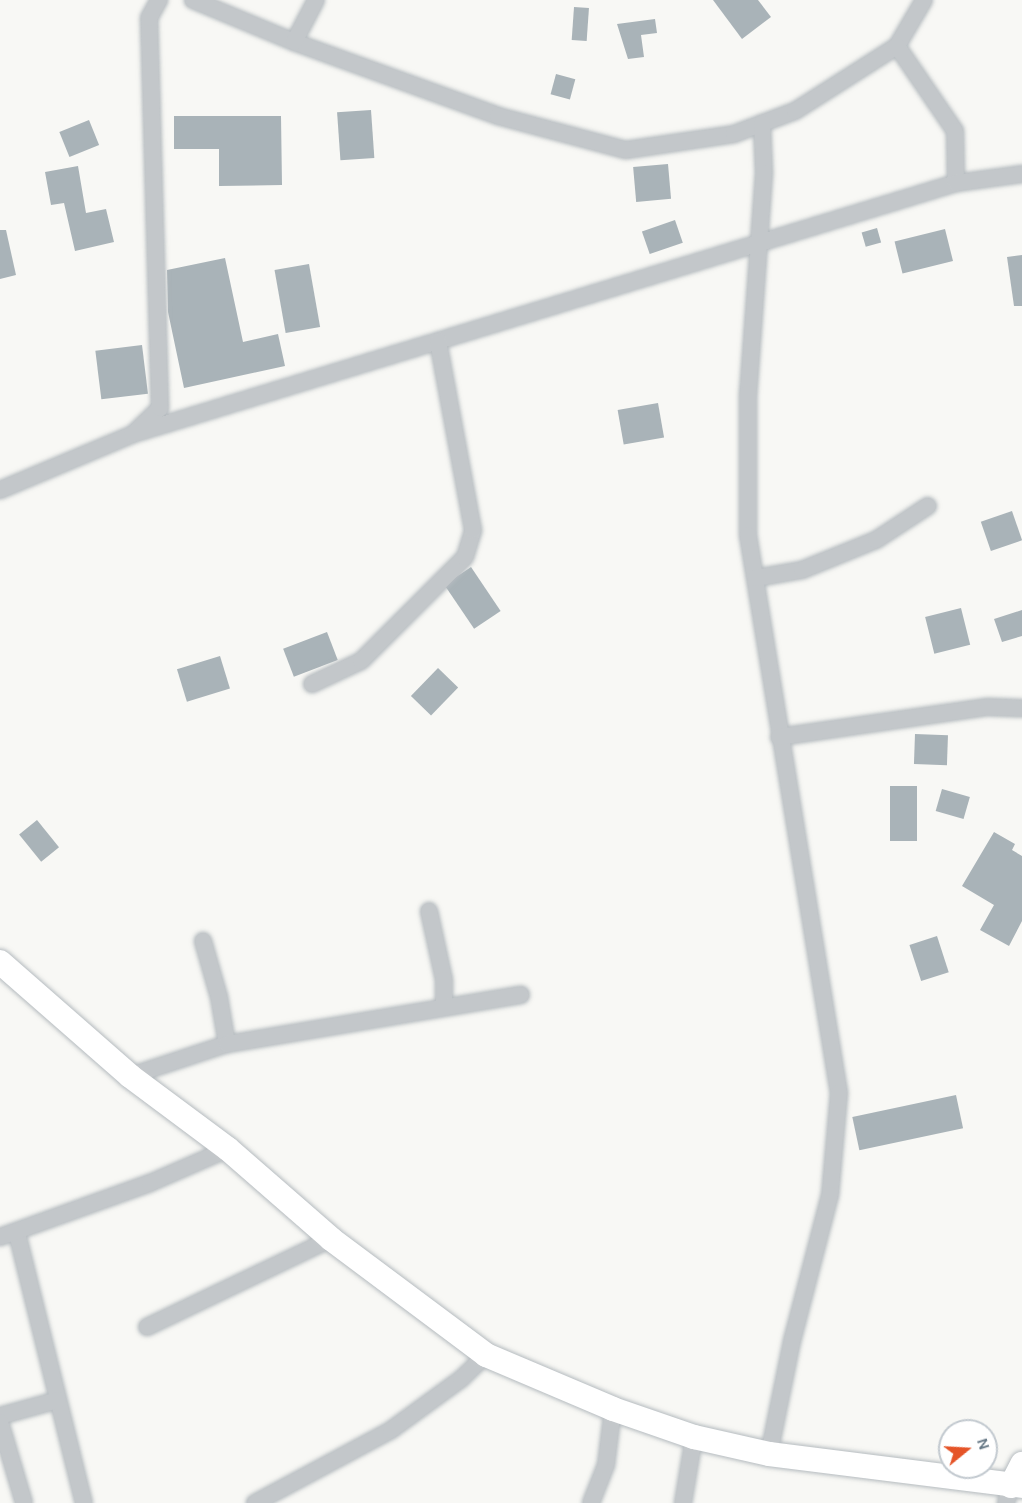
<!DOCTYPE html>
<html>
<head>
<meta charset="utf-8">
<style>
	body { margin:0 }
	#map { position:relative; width:1022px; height:1503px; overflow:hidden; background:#f8f8f5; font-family:Karla,sans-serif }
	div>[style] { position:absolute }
	.building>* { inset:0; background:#a9b3b8; transform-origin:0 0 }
	.roads { filter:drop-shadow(0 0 2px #b5bbbf) drop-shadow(0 0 2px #b5bbbf) }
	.street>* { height:16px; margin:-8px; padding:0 8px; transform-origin:8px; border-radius:8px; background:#c3c7ca }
	.secondary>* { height:24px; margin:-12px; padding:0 12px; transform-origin:12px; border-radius:12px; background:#fff }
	span { translate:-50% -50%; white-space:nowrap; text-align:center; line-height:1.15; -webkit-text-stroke:6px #fff; paint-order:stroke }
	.north { position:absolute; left:938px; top:1419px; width:60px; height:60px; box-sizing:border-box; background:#fff; border:2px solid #c2c9cf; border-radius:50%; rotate:72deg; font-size:16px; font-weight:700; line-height:24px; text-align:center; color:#667886 }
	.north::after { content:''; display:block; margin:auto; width:21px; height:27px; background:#e55428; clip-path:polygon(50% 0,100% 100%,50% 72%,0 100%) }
</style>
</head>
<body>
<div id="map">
	<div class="building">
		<i style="clip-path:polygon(713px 0,758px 0,771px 17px,742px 39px)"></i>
		<i style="left:574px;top:7px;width:15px;height:33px;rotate:4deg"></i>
		<i style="clip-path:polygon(655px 19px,657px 33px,641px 35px,644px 57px,628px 59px,617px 24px)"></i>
		<i style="left:556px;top:74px;width:20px;height:21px;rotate:15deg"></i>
		<i style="left:371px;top:110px;width:48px;height:34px;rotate:86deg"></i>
		<i style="clip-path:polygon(174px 116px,281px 116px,282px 185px,219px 186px,219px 149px,174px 149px)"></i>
		<i style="left:89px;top:120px;width:27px;height:32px;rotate:68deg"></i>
		<i style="left:668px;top:164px;width:35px;height:35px;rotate:85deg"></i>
		<i style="clip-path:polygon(78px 166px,86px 213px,106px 209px,114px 242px,75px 251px,64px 203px,51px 205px,45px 172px)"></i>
		<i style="left:675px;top:220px;width:24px;height:35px;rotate:71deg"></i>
		<i style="left:877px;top:228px;width:15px;height:16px;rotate:74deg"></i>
		<i style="left:945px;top:229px;width:33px;height:52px;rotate:76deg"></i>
		<i style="clip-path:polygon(0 230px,6px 230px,16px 275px,0 279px)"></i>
		<i style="clip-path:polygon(1022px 255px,1022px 306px,1014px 306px,1007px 257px)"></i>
		<i style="clip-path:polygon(225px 258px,243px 342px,278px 334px,285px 366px,184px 388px,168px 312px,167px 270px)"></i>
		<i style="left:309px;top:264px;width:64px;height:35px;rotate:80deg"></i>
		<i style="left:142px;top:345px;width:49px;height:47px;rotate:83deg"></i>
		<i style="left:658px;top:403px;width:35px;height:41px;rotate:80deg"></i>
		<i style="left:1012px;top:511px;width:31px;height:33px;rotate:71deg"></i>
		<i style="left:471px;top:567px;width:53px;height:32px;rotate:56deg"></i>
		<i style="left:961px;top:608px;width:38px;height:37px;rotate:76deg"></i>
		<i style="clip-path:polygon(1022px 610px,1022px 636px,1002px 642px,994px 619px)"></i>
		<i style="left:327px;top:632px;width:30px;height:47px;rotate:69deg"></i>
		<i style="left:220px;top:656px;width:34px;height:45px;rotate:73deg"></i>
		<i style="left:438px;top:668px;width:28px;height:39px;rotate:44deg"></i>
		<i style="left:915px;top:734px;width:33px;height:30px;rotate:2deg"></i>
		<i style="left:890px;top:786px;width:27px;height:55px"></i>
		<i style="left:942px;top:789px;width:29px;height:23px;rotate:16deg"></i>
		<i style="left:37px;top:820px;width:35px;height:23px;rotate:51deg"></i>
		<i style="clip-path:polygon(994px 832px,1015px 844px,1012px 850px,1022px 856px,1022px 921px,1009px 946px,980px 930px,994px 905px,962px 886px)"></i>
		<i style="left:937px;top:936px;width:38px;height:29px;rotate:72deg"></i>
		<i style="left:956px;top:1095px;width:34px;height:106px;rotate:78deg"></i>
	</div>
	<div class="roads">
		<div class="street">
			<i style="left:193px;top:0;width:109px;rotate:22.6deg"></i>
			<i style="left:294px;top:42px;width:217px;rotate:19.9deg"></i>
			<i style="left:498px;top:116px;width:132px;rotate:14.9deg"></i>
			<i style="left:626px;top:150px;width:109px;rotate:-8.4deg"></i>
			<i style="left:734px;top:134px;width:65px;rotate:-20.7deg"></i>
			<i style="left:795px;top:111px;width:121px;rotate:-32.5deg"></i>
			<i style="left:897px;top:46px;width:53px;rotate:-59.6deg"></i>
			<i style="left:294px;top:42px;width:47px;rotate:-62.4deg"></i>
			<i style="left:897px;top:46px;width:103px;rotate:55.7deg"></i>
			<i style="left:955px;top:131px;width:52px;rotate:88.9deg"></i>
			<i style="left:762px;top:123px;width:50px;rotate:87.7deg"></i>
			<i style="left:764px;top:173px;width:222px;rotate:94.1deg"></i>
			<i style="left:748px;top:394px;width:141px;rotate:90deg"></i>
			<i style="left:748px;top:535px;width:565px;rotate:80.74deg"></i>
			<i style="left:839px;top:1093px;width:102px;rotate:95deg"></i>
			<i style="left:830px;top:1195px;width:151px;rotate:104.6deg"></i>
			<i style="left:792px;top:1341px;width:115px;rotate:101.5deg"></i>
			<i style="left:135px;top:432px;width:35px;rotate:-44deg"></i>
			<i style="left:160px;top:408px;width:390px;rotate:-91.6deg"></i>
			<i style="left:149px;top:18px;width:21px;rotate:-61deg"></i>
			<i style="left:0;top:490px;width:144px;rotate:-22.8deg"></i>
			<i style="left:133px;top:434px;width:860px;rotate:-16.96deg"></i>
			<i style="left:956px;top:183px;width:67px;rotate:-7.8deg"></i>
			<i style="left:756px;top:578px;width:47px;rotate:-9.9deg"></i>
			<i style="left:802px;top:570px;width:80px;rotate:-22.1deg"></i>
			<i style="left:876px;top:540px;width:62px;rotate:-33.2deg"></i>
			<i style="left:312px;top:684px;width:54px;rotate:-25.1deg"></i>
			<i style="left:361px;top:661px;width:147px;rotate:-45deg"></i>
			<i style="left:465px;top:557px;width:28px;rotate:-73deg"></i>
			<i style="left:473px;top:530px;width:192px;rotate:-100.5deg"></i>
			<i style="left:779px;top:737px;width:211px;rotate:-8.2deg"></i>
			<i style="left:988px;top:707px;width:34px;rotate:2deg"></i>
			<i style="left:429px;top:911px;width:71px;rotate:77.7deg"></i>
			<i style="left:444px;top:980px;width:27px;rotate:90deg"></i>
			<i style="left:203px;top:941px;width:58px;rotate:74.1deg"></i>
			<i style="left:219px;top:997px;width:48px;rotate:80.3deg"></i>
			<i style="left:130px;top:1076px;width:102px;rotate:-18.3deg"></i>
			<i style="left:227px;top:1044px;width:298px;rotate:-9.5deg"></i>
			<i style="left:17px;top:1233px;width:278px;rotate:76.1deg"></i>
			<i style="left:0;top:1237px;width:159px;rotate:-19.8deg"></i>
			<i style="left:150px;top:1183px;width:85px;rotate:-23.6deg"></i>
			<i style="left:147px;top:1327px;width:204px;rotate:-25.6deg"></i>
			<i style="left:0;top:1416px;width:60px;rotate:-15.4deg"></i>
			<i style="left:0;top:1422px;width:84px;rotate:73.5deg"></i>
			<i style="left:255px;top:1503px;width:154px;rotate:-28.2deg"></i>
			<i style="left:391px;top:1430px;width:87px;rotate:-36.1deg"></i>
			<i style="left:461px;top:1379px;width:35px;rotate:-44deg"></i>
			<i style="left:591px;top:1503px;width:41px;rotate:-68.5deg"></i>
			<i style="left:606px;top:1465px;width:56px;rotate:-82.9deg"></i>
			<i style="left:683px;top:1503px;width:67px;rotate:-80.5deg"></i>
			<i style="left:1006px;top:1503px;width:18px;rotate:-74deg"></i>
		</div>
		<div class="secondary">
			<i style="left:0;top:962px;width:173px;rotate:41.2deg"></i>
			<i style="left:130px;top:1076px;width:122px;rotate:36.7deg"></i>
			<i style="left:228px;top:1149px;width:137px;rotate:41.1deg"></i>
			<i style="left:331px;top:1239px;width:194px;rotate:36.8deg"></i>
			<i style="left:486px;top:1355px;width:138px;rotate:23deg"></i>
			<i style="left:613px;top:1409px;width:86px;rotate:19.1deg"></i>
			<i style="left:694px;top:1437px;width:77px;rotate:12.8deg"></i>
			<i style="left:769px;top:1454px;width:255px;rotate:7.2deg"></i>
			<i style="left:1011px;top:1486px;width:25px;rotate:-63deg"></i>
		</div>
	</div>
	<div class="north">N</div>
</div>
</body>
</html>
